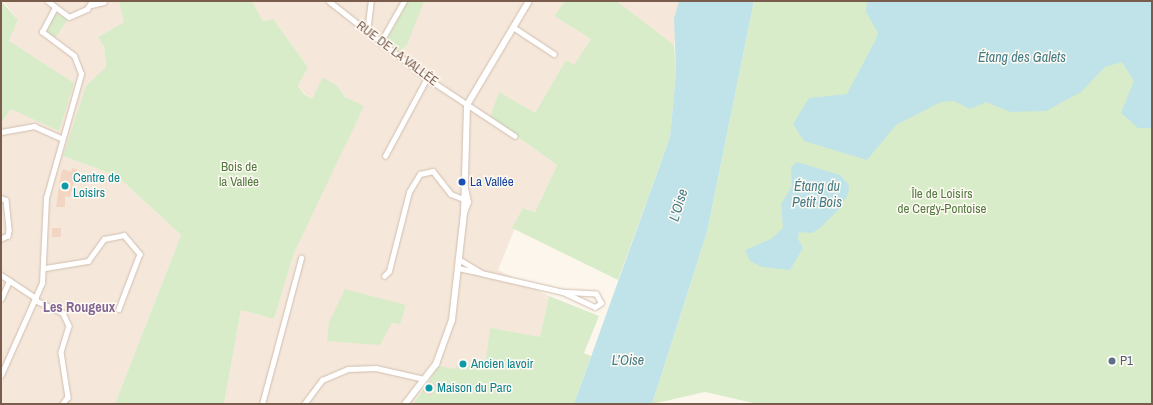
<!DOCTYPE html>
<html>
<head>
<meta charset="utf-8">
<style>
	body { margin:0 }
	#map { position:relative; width:1153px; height:405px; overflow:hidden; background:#fdf6ec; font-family:"Archivo Narrow",sans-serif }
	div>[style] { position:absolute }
	.residential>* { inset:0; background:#f5e8da }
	.green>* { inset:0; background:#d8ecc9 }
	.water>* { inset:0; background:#bfe3e8 }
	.building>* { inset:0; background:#f3d5c3; transform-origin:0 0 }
	.roads { filter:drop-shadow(0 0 1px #d1beb0) drop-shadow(0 0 1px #d1beb0) }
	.street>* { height:4.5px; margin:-2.25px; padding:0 2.25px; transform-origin:2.25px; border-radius:2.25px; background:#fff }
	.secondary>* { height:6px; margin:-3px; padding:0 3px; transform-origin:3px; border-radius:3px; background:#fff }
	.dots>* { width:11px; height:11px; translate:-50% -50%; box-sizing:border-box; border:2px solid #fffaf3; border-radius:50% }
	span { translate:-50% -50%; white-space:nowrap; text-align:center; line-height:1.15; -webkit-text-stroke:3px #fffaf3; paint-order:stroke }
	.street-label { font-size:13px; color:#7a5c4d }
	.park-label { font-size:13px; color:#537a41 }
	.culture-label { font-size:13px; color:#0d838f }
	.left { translate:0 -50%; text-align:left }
	.transit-label { font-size:13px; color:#164399 }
	.service-label { font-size:13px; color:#4e5e75 }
	.water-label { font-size:14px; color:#437c86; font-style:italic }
	.neighbourhood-label { font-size:14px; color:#846695; font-weight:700 }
	.frame { position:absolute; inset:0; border:2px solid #7a5c4d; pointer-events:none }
</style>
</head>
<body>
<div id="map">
	<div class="residential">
		<i style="clip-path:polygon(3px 1px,119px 1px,124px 15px,124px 22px,98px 37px,104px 47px,106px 68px,63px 156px,117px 176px,181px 235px,115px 404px,1px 404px,1px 123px,11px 109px,9px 41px,18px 20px)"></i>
		<i style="clip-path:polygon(252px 1px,565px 1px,554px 16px,591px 39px,574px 66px,566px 61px,535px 113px,492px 104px,496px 106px,490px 117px,557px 165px,535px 212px,523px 208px,498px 270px,549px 296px,540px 337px,489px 343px,485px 367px,469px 365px,467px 369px,455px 369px,428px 378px,413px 404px,224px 404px,241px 310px,274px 319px,294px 253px,322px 189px,348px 99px,324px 77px,312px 99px,304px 93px,298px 86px,308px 67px,273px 19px,263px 21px)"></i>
		<i style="clip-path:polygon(617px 1px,679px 1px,674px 45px)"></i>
	</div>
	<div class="green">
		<i style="clip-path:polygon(1px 1px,18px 20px,9px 41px,74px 83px,59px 131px,11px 109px,1px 123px)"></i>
		<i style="clip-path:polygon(119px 1px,252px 1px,263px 21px,273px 19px,308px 67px,298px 86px,304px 94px,312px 99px,323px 77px,337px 86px,345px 97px,364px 106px,294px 253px,274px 319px,241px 310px,224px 404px,115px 404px,181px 235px,117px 176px,63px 156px,86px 86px,106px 67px,104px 47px,98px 37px,124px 22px)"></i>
		<i style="clip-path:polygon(408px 1px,424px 1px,407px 45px,399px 51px,387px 40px)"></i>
		<i style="clip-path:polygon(565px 1px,617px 1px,674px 45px,676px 73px,670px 137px,618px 280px,512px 228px,523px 208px,535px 212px,557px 165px,490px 117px,499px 92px,535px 113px,566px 60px,574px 65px,591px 39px,554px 16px)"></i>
		<i style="clip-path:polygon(754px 1px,1152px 1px,1152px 404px,758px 404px,705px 392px,652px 404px,707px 232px)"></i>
		<i style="clip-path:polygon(55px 13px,68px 19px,55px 38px,44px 32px)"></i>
		<i style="clip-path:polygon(345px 289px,406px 305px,400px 324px,392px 323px,380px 345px,327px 341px,329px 322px)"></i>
		<i style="clip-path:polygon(549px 296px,599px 316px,584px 353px,591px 356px,574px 404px,413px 404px,439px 366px,455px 369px,456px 366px,467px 369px,468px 365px,485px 367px,490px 328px,540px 337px)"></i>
	</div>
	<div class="water">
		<i style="clip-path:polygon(679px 1px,754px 1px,707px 232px,652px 404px,574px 404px,670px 137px,676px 73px,674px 19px)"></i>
		<i style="clip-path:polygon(867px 1px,1152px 1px,1152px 128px,1138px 128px,1121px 113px,1134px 81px,1122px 62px,1105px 67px,1081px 92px,1046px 111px,1011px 112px,986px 102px,970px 109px,954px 101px,941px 102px,896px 125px,867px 160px,804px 141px,793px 124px,809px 98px,847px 94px,875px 41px,878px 33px,866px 12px)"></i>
		<i style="clip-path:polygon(797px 162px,840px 175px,849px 185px,848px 194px,841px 207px,820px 228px,812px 233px,799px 232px,798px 239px,803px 248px,790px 270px,762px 267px,750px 261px,745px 250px,771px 239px,783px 228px,781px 204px,792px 186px,791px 167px)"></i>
	</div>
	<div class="building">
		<i style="clip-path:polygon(72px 168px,77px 169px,70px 197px,65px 196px,65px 207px,56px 207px,61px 173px,63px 169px,71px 172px)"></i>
		<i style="left:52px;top:228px;width:9px;height:9px"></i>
		<i style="clip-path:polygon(429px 381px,436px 385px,431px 396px,422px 392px)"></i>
	</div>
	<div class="roads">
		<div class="street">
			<i style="left:48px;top:1px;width:26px;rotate:37deg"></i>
			<i style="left:69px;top:17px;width:20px;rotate:-24deg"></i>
			<i style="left:87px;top:9px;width:9px;rotate:-58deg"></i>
			<i style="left:329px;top:1px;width:125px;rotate:38.2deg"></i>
			<i style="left:427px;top:78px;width:105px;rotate:33.4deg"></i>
			<i style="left:91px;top:5px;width:13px;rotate:-13deg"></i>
			<i style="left:513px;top:27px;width:49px;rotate:33.4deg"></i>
			<i style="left:367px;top:32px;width:31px;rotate:-83deg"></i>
			<i style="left:380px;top:43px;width:48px;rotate:-60.3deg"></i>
			<i style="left:1px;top:132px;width:34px;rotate:-10deg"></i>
			<i style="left:34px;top:126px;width:30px;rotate:24deg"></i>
			<i style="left:385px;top:156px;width:89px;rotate:-61.7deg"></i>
			<i style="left:1px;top:198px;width:5px;rotate:22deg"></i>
			<i style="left:6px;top:200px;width:30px;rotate:84deg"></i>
			<i style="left:9px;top:230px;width:6px;rotate:99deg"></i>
			<i style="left:8px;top:236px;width:8px;rotate:157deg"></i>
			<i style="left:45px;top:268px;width:44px;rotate:-9.2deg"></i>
			<i style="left:88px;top:261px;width:27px;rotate:-54deg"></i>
			<i style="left:104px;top:239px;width:20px;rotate:-11deg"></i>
			<i style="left:124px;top:235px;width:25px;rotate:50deg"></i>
			<i style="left:140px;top:254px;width:59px;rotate:110.9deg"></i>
			<i style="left:458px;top:268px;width:24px;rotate:12deg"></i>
			<i style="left:481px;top:273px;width:26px;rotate:-149deg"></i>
			<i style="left:481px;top:273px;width:84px;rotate:13deg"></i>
			<i style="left:563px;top:292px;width:35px;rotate:25deg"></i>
			<i style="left:595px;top:307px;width:7px;rotate:-34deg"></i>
			<i style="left:601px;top:303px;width:10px;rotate:-119deg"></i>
			<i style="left:596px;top:294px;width:33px;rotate:-177deg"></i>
			<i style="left:1px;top:275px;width:42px;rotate:33.3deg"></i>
			<i style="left:384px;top:276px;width:7px;rotate:-45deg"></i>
			<i style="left:389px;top:271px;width:81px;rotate:-75.8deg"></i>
			<i style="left:409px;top:192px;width:21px;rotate:-59deg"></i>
			<i style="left:420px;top:174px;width:13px;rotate:-13deg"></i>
			<i style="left:433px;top:171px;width:29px;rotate:52deg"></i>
			<i style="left:451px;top:194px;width:11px;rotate:22deg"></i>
			<i style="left:1px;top:299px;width:20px;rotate:-66deg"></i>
			<i style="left:35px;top:300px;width:31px;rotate:25deg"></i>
			<i style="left:63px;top:313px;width:14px;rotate:65deg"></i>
			<i style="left:69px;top:326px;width:27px;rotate:107deg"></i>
			<i style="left:61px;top:352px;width:46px;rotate:81.2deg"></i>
			<i style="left:68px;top:397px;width:9px;rotate:126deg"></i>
			<i style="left:1px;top:375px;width:101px;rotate:-66deg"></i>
			<i style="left:42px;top:283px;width:85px;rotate:-87.3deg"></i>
			<i style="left:46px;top:198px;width:129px;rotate:-74.2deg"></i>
			<i style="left:81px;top:74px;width:19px;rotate:-111deg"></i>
			<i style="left:74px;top:56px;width:40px;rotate:-143deg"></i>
			<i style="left:42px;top:32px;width:26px;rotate:-62deg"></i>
			<i style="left:262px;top:404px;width:151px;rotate:-75deg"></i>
			<i style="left:304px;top:404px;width:30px;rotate:-53deg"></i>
			<i style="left:322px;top:380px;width:28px;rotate:-23deg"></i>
			<i style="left:348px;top:369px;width:28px;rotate:-2deg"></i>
			<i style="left:376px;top:368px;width:49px;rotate:12.9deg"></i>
		</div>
		<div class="secondary">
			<i style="left:464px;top:213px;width:12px;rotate:-70deg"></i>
			<i style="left:468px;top:202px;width:14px;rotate:-102deg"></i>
			<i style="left:405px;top:404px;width:51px;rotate:-52.2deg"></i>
			<i style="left:436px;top:364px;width:47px;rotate:-70deg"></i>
			<i style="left:452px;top:320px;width:108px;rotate:-83.6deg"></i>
			<i style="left:464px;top:213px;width:108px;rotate:-88.4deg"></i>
			<i style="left:467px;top:105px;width:121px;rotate:-59.2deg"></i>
		</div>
	</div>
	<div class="dots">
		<i style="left:462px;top:182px;background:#1a4fb4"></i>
		<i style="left:65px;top:186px;background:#0f9aa8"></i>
		<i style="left:1112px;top:361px;background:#5c6f8a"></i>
		<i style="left:463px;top:364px;background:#0f9aa8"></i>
		<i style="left:429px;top:388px;background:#0f9aa8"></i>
	</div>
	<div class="street-label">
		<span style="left:397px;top:54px;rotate:37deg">RUE DE LA VALLÉE</span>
	</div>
	<div class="park-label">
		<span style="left:239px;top:175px">Bois de<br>la Vallée</span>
		<span style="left:942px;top:202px">Île de Loisirs<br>de Cergy-Pontoise</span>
	</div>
	<div class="culture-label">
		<span class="left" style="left:73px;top:186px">Centre de<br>Loisirs</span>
		<span class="left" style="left:471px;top:364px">Ancien lavoir</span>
		<span class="left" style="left:437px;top:388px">Maison du Parc</span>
	</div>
	<div class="transit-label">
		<span class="left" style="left:470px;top:182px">La Vallée</span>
	</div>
	<div class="service-label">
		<span class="left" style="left:1120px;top:361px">P1</span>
	</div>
	<div class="water-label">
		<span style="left:1022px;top:57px">Étang des Galets</span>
		<span style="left:817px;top:194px">Étang du<br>Petit Bois</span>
		<span style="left:678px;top:205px;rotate:-73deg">L'Oise</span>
		<span style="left:628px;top:360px">L’Oise</span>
	</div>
	<div class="neighbourhood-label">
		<span style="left:79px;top:307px">Les Rougeux</span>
	</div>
	<div class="frame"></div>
</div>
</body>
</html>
